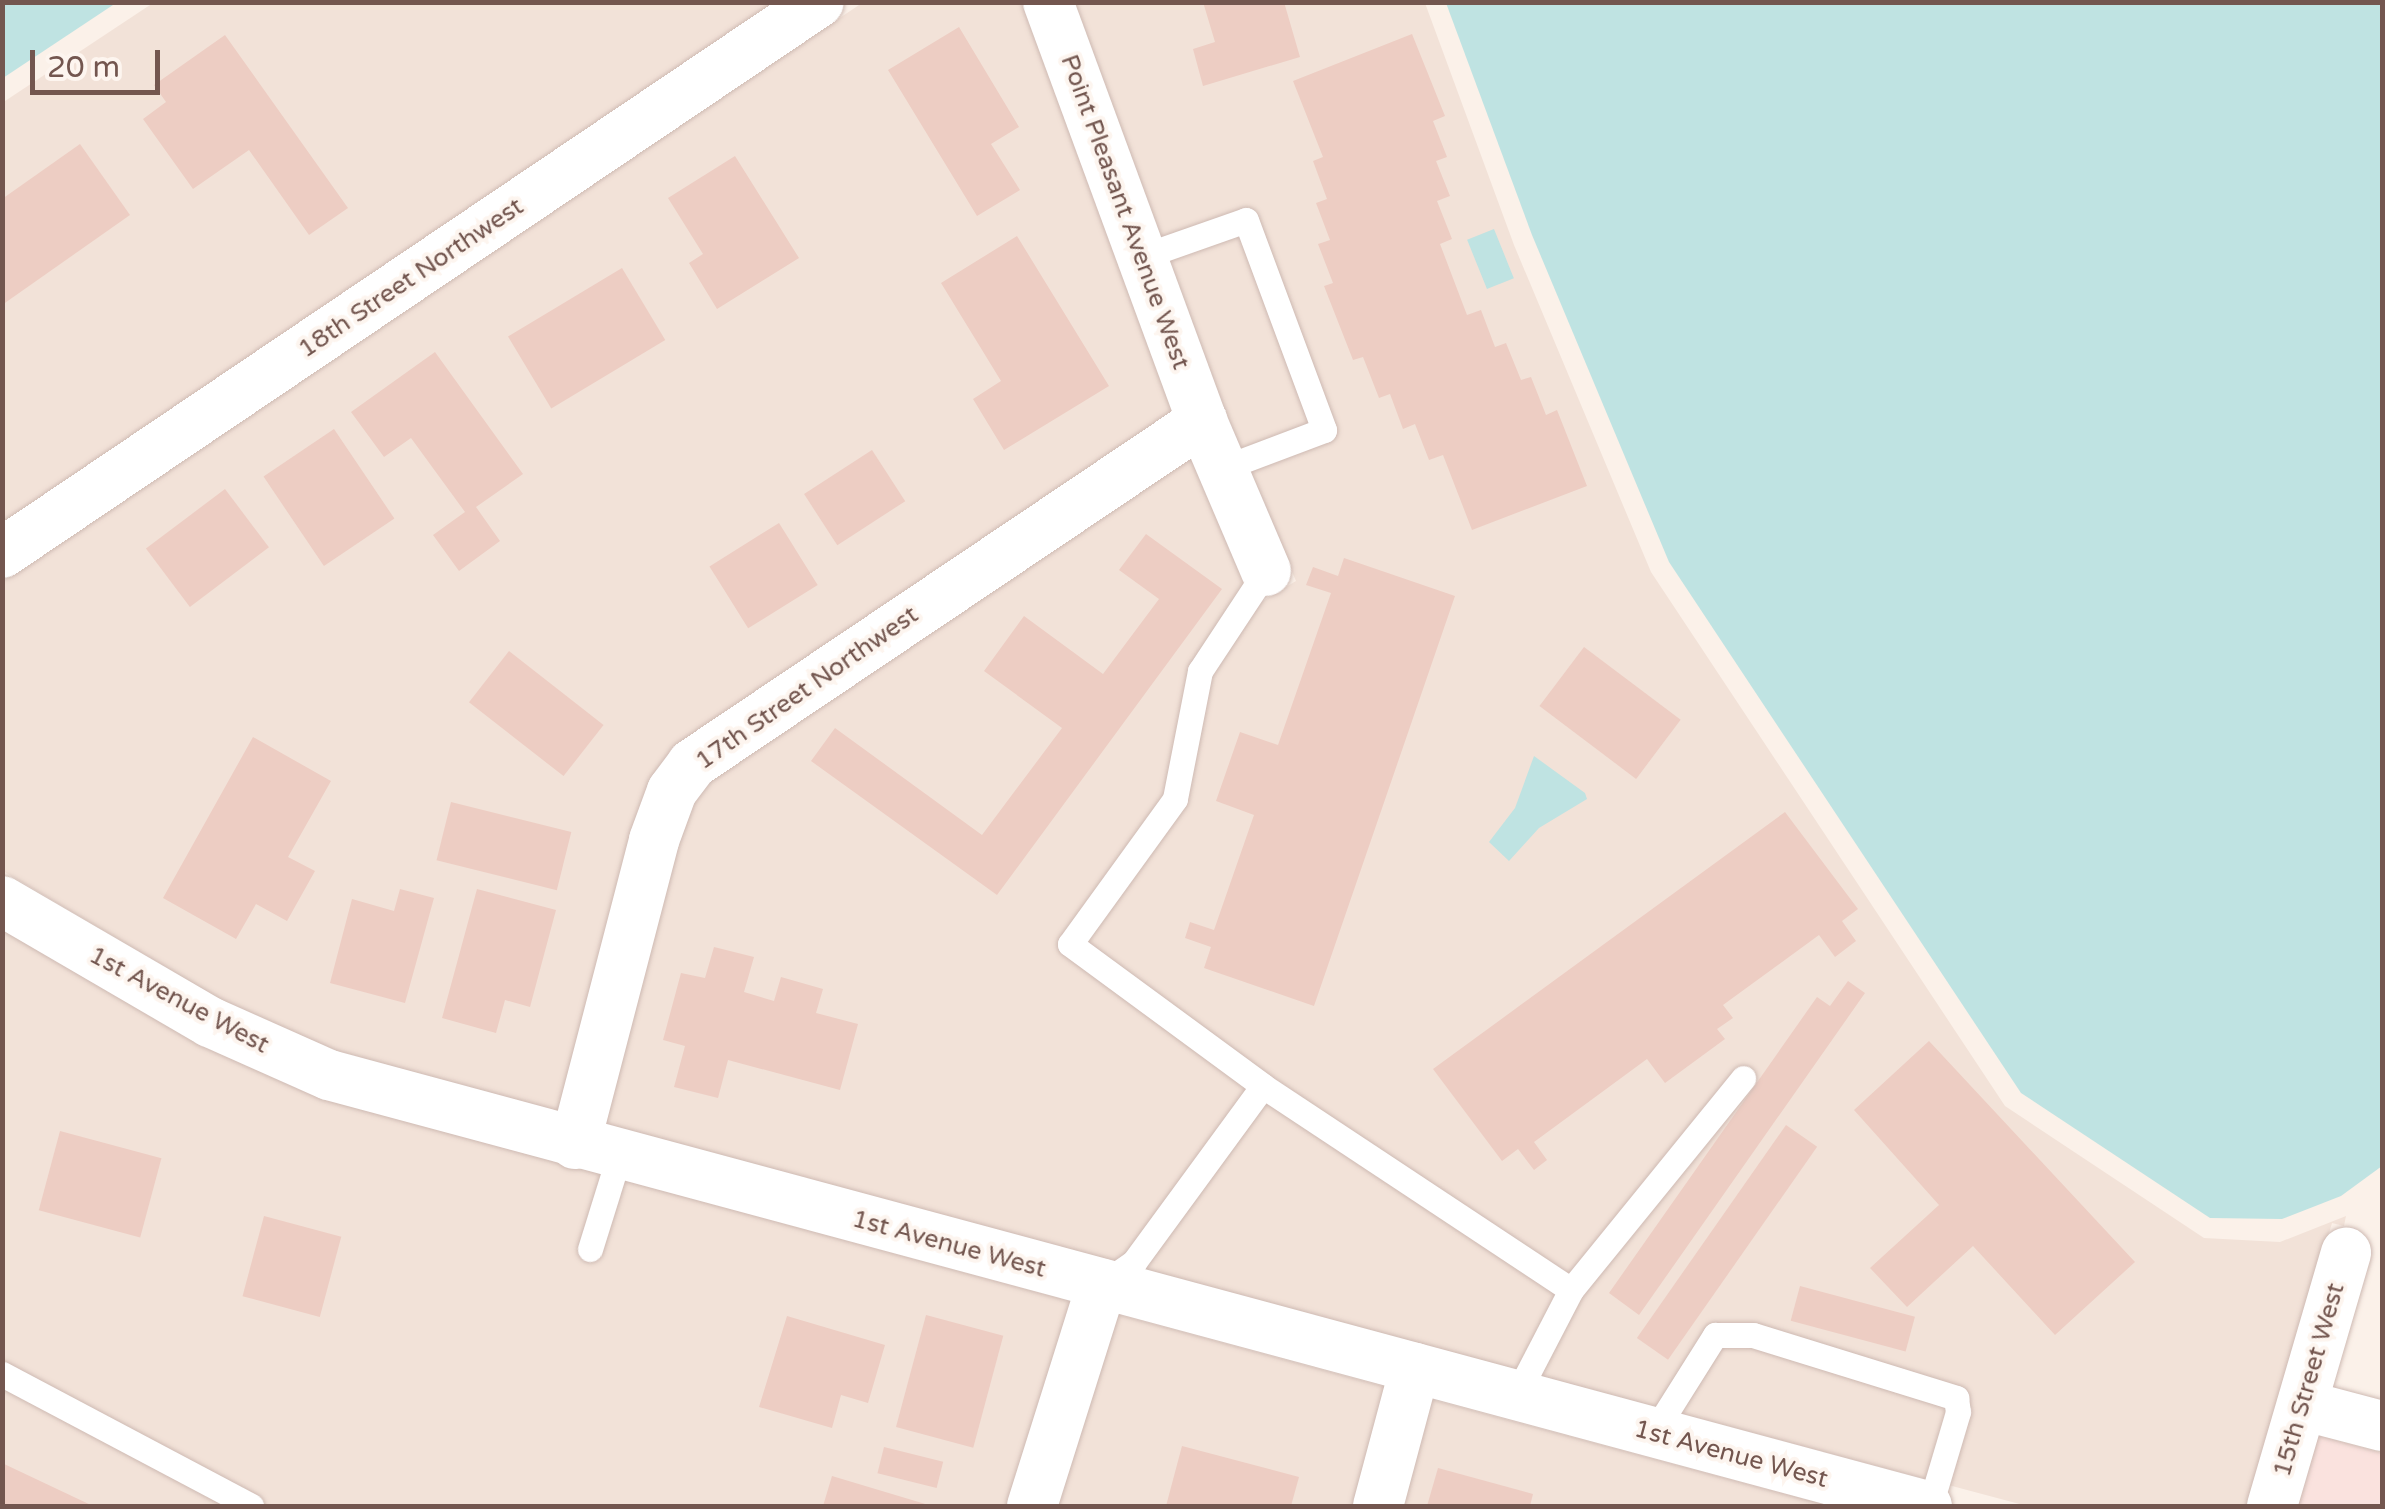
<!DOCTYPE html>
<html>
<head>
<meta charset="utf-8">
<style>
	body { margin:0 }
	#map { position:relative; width:2385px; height:1509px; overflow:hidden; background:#fbf1e9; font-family:"Varela Round",sans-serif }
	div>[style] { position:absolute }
	.residential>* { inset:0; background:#f2e2d8 }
	.commercial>* { inset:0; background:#fae2de }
	.water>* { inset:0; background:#bfe3e2; transform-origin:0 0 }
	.building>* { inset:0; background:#edcdc3; transform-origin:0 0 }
	.roads { filter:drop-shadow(0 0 2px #cebab3) drop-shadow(0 0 2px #cebab3) }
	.lane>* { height:25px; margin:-12.5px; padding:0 12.5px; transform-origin:12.5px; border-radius:12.5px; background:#fff }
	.street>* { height:50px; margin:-25px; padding:0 25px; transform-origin:25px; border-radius:25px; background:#fff }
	span { translate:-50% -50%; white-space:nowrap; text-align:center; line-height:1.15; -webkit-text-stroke:8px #fdf5ef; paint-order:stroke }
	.street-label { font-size:25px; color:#73564f }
	.frame { position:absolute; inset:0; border:5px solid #73564f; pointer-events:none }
	.scale { position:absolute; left:30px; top:50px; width:130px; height:45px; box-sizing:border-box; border:5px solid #73564f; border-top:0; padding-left:12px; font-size:30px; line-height:35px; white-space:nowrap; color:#73564f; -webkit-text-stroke:8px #fdf5ef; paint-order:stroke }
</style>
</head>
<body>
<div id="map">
	<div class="residential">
		<i style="clip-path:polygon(153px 3px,777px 3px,3px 524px,2px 103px)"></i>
		<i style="clip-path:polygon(862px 3px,1023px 3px,1173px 411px,675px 749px,560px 1114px,338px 1051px,272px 1024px,221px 1000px,3px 871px,2px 582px)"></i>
		<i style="clip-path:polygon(1073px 3px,1425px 3px,1514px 245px,1651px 572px,2005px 1106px,2204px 1238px,2280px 1242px,2346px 1216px,2344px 1226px,2332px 1223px,2248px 1506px,2027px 1506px,603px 1125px,675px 847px,692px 803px,707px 783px,1191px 457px,1256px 605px,1296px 581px,1222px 408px)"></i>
		<i style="clip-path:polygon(3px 930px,199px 1045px,323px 1099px,1073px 1302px,1008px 1506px,3px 1506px)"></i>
		<i style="clip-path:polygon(1116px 1314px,1386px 1387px,1354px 1506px,1056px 1506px)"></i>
		<i style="clip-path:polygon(1430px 1399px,1830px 1506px,1401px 1506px)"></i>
	</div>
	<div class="commercial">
		<i style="clip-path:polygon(2316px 1435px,2382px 1453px,2382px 1506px,2296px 1506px)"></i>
	</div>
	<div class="water">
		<i style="clip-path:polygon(3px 2px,116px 2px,116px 3px,3px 78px)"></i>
		<i style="clip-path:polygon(1446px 3px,2382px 3px,2382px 1166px,2341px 1196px,2282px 1219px,2210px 1218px,2021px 1093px,1669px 562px,1532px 235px)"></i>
		<i style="left:1494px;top:229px;width:53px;height:29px;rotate:68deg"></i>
		<i style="clip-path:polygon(1534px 756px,1585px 793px,1587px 799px,1539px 828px,1509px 861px,1489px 842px,1515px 808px)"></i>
	</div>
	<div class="building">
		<i style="clip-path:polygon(1203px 2px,1284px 2px,1300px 57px,1203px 86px,1193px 49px,1215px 42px)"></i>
		<i style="clip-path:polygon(959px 27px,1019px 127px,991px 144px,1020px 190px,977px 216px,888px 70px)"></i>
		<i style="clip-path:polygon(1412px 34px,1445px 116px,1433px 121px,1447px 157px,1436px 161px,1450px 196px,1437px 201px,1452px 239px,1440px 244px,1467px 315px,1481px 310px,1495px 347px,1506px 343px,1521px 380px,1531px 377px,1546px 415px,1557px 410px,1587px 486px,1472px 530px,1443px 455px,1429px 460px,1415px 424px,1403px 429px,1390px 394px,1379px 398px,1363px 357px,1353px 360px,1324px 286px,1333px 283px,1318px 244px,1330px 240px,1316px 203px,1327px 199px,1313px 161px,1323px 157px,1293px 81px)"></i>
		<i style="clip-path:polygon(225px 35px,348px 208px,309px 235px,249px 150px,193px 189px,143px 119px,166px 102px,154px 85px)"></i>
		<i style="clip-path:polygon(80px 144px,130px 215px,2px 305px,2px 199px)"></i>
		<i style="clip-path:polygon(735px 156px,799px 258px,717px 309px,689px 263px,703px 254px,668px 198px)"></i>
		<i style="clip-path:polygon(1017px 236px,1109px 386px,1004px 450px,973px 399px,1001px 381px,941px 283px)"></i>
		<i style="left:622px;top:268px;width:84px;height:133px;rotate:59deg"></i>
		<i style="clip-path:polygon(435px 352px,523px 474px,476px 507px,500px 541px,459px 571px,433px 535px,465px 512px,411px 438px,384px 457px,351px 412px)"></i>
		<i style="left:334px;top:429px;width:108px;height:85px;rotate:56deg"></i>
		<i style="left:872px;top:450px;width:61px;height:81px;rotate:57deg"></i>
		<i style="left:225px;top:489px;width:73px;height:99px;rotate:53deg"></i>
		<i style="left:779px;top:523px;width:73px;height:82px;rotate:58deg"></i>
		<i style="clip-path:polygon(1146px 534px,1222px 589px,997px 895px,811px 761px,835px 728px,982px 835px,1062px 728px,984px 671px,1024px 616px,1103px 674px,1159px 599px,1119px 570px)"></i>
		<i style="clip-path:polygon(1344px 558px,1455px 596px,1314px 1006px,1204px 968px,1211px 947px,1185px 938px,1190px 922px,1214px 930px,1254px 815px,1216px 801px,1240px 732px,1278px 745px,1331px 593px,1306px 585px,1313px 567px,1338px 576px)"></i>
		<i style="left:1584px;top:647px;width:121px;height:74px;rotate:37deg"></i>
		<i style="left:509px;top:651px;width:120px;height:65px;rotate:38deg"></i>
		<i style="clip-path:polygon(253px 737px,331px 781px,288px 857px,315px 871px,287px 921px,256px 904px,236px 939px,163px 898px)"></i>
		<i style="left:451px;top:802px;width:124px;height:60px;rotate:14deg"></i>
		<i style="clip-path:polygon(1785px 812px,1858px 909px,1842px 921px,1856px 941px,1835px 957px,1819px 935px,1723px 1005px,1733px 1018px,1717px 1029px,1725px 1039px,1665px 1083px,1647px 1059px,1534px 1142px,1547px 1160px,1534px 1170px,1518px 1149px,1502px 1161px,1433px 1069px)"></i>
		<i style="clip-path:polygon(400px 889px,434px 898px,405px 1003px,330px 983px,352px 899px,394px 911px)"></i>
		<i style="clip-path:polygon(477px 889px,556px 910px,530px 1007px,505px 1000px,496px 1033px,442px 1018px)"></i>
		<i style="clip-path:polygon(714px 947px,754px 957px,744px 992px,774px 1001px,781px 977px,823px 989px,816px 1013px,858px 1024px,840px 1090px,728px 1060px,718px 1098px,674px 1087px,685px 1046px,663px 1040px,681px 973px,705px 978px)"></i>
		<i style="clip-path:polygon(1848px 981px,1865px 993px,1639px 1315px,1609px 1293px,1817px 997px,1830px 1006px)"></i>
		<i style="clip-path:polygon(1929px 1041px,2135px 1262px,2055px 1335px,1973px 1246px,1907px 1307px,1870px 1268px,1939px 1205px,1854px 1110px)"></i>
		<i style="left:1786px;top:1125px;width:38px;height:260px;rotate:35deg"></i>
		<i style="left:60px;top:1131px;width:105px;height:82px;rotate:15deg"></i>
		<i style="left:264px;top:1216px;width:80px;height:83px;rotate:15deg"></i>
		<i style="left:1800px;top:1286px;width:119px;height:36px;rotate:15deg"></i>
		<i style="left:926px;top:1315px;width:80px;height:116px;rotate:15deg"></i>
		<i style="clip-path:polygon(787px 1316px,885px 1345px,868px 1403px,841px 1395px,832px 1428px,759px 1407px)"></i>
		<i style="clip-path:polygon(1182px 1446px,1299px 1477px,1291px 1506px,1166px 1506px)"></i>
		<i style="left:884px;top:1447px;width:61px;height:27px;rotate:14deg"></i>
		<i style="clip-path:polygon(2px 1463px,93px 1506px,2px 1506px)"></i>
		<i style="clip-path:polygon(1438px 1468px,1533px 1494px,1530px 1506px,1427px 1506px)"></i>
		<i style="clip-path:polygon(832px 1476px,932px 1506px,823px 1506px)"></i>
	</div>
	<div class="roads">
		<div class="lane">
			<i style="left:1141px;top:257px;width:111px;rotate:-19.4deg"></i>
			<i style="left:1246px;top:220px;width:224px;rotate:69.6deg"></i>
			<i style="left:1324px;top:430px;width:110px;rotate:159.3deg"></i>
			<i style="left:1266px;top:571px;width:120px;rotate:123.4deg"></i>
			<i style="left:1200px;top:671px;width:130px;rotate:101.1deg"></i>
			<i style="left:1175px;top:799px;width:179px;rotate:125.9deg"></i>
			<i style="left:1070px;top:944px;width:240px;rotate:36.3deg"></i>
			<i style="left:1263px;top:1086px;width:369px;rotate:33.5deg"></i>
			<i style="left:590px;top:1249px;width:97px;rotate:-72.7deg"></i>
			<i style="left:1104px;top:1283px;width:37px;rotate:-35deg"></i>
			<i style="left:1134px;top:1262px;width:218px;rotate:-53.8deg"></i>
			<i style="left:2px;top:1374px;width:282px;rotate:27.9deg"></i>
			<i style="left:1516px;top:1396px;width:119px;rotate:-62.6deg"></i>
			<i style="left:1571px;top:1290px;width:273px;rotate:-50.9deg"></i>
			<i style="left:1654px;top:1432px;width:115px;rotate:-57.8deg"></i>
			<i style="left:1715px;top:1335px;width:38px"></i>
			<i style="left:1753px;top:1335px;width:213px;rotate:17.2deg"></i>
			<i style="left:1956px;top:1398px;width:14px;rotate:82deg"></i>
			<i style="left:1958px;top:1412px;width:98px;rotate:106.6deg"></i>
		</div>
		<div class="street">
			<i style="left:1048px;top:2px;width:446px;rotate:69.8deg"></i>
			<i style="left:1202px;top:421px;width:163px;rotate:66.9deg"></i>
			<i style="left:2px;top:553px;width:985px;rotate:-34deg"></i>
			<i style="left:2px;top:901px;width:241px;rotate:30.2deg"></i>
			<i style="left:210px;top:1022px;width:130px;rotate:24deg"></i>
			<i style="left:329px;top:1075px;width:1655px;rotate:15.09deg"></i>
			<i style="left:575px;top:1144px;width:314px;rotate:-75.4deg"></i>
			<i style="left:654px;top:840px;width:52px;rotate:-69.8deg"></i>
			<i style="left:672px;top:791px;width:34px;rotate:-53deg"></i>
			<i style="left:692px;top:764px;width:615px;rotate:-33.92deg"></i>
			<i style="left:2302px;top:1405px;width:83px;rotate:14.7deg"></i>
			<i style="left:1032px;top:1506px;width:233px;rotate:-72.5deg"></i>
			<i style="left:1378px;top:1506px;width:143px;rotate:-75deg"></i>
			<i style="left:2272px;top:1506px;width:264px;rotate:-73.7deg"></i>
		</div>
	</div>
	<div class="street-label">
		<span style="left:1125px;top:212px;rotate:70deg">Point Pleasant Avenue West</span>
		<span style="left:411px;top:278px;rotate:-34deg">18th Street Northwest</span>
		<span style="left:807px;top:688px;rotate:-35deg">17th Street Northwest</span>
		<span style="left:179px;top:1000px;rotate:28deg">1st Avenue West</span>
		<span style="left:949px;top:1244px;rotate:15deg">1st Avenue West</span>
		<span style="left:2309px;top:1380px;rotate:-74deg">15th Street West</span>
		<span style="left:1731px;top:1454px;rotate:15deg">1st Avenue West</span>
	</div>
	<div class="frame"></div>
	<div class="scale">20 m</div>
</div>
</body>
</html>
